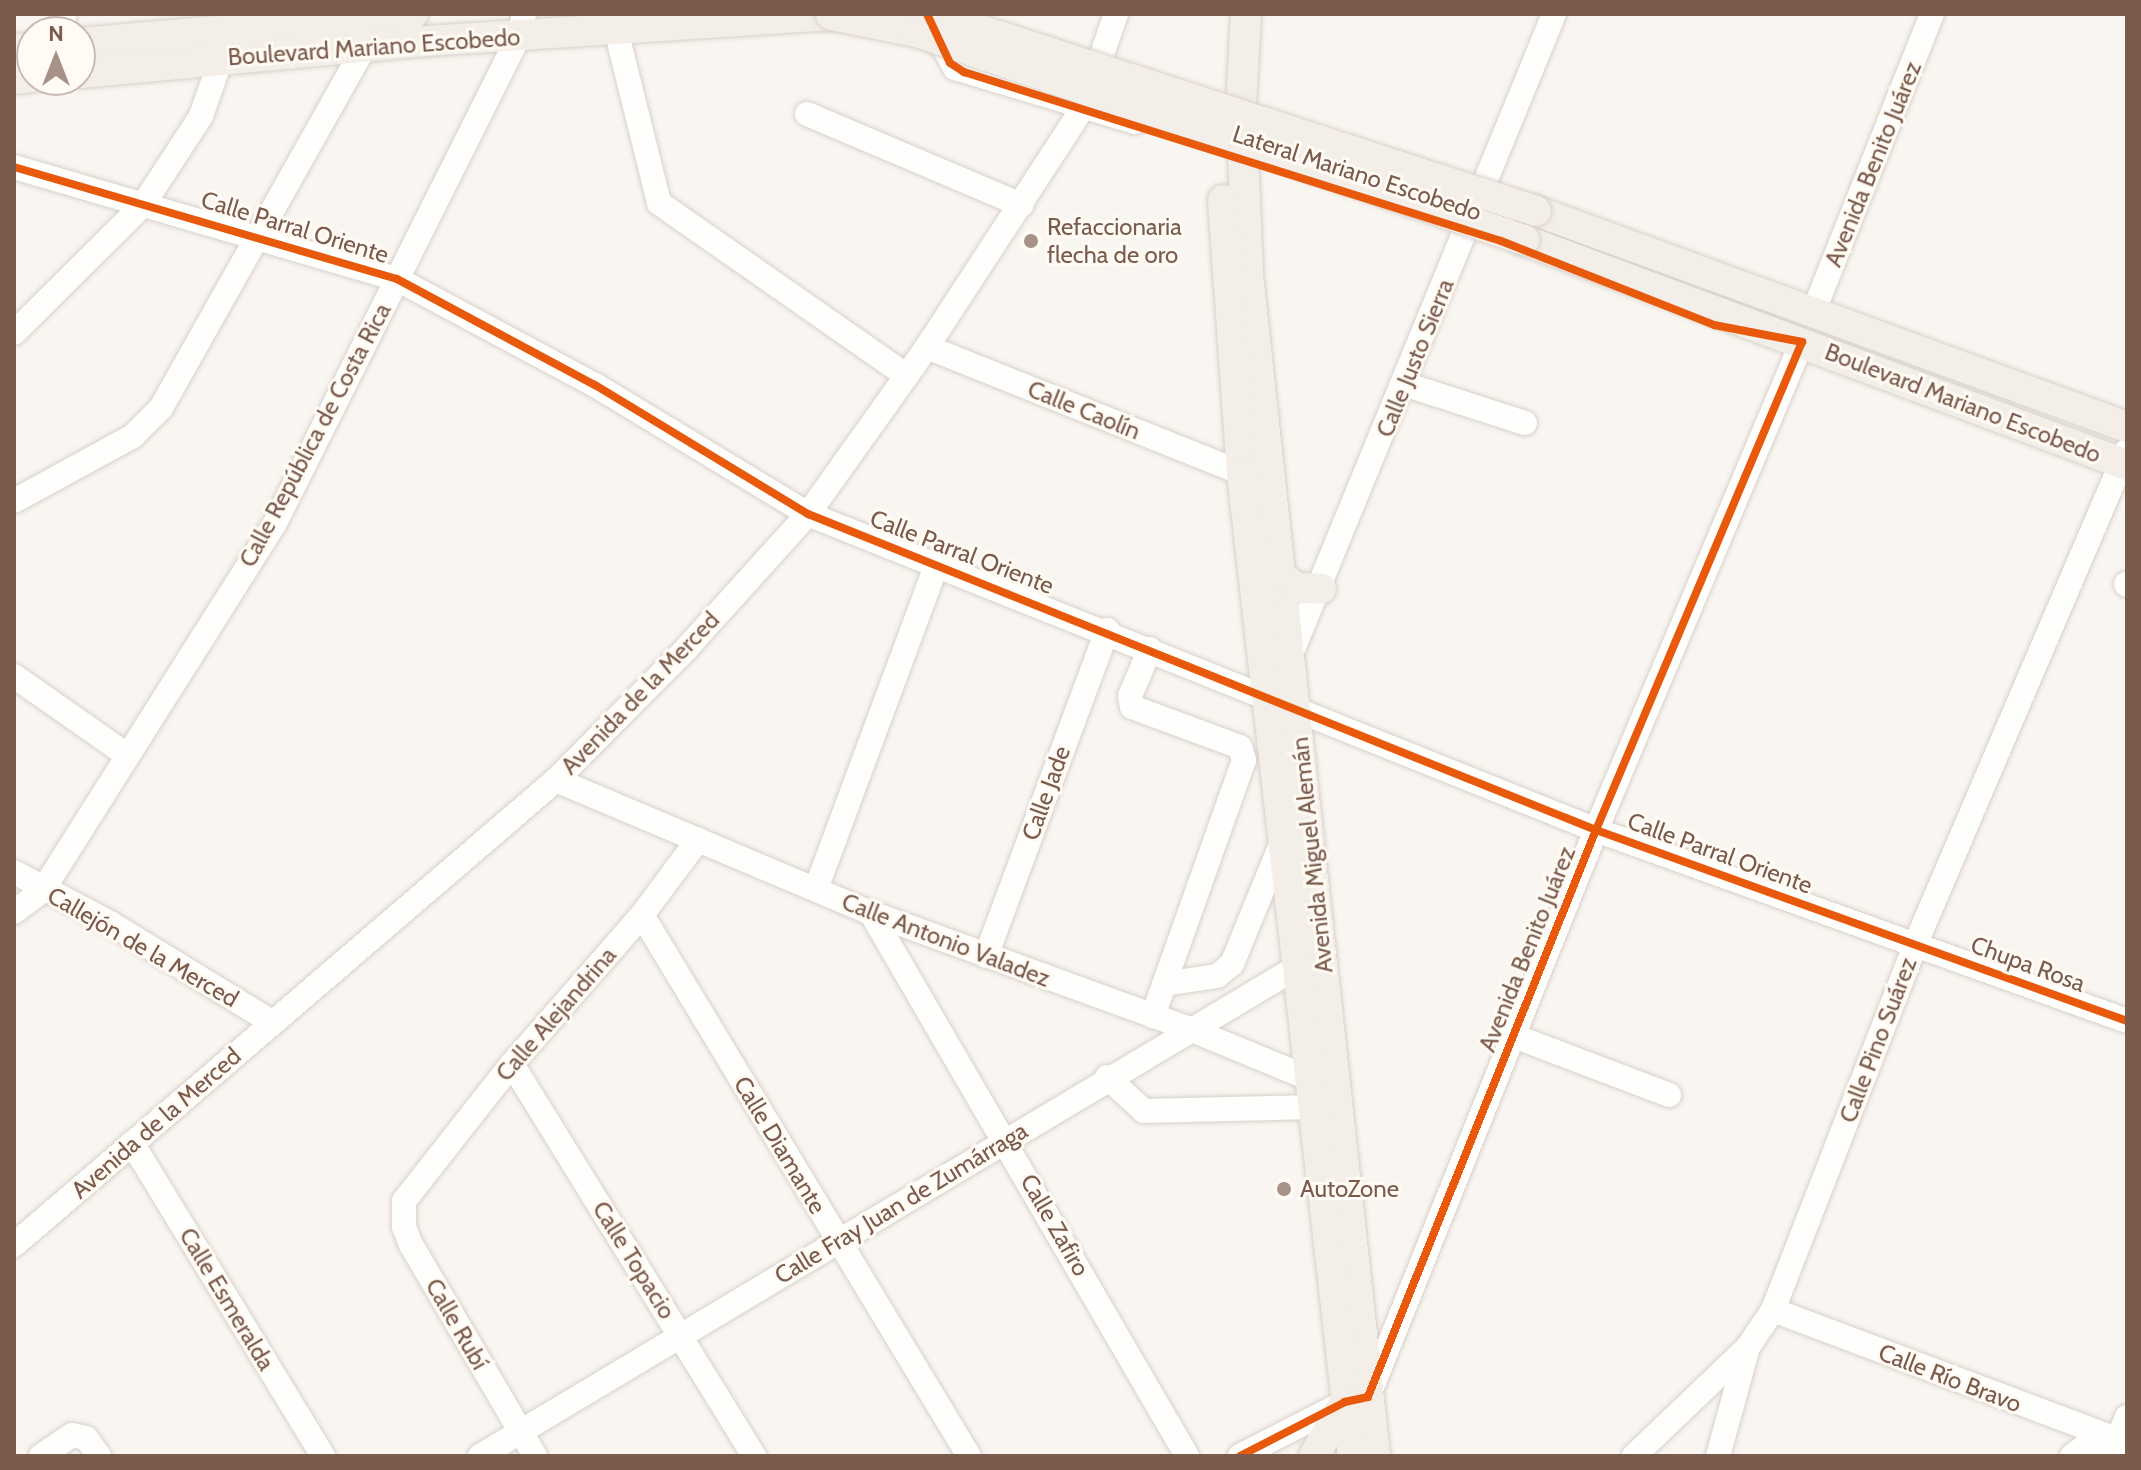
<!DOCTYPE html>
<html>
<head>
<meta charset="utf-8">
<style>
	body { margin:0 }
	#map { position:relative; width:2141px; height:1470px; overflow:hidden; background:#f9f5f0; font-family:Cabin,sans-serif }
	div>[style] { position:absolute }
	.roads { filter:drop-shadow(0 0 2px #d7d1cb) drop-shadow(0 0 2px #d7d1cb) }
	.minor>* { height:24px; margin:-12px; padding:0 12px; transform-origin:12px; border-radius:12px; background:#fefefd }
	.major>* { height:30px; margin:-15px; padding:0 15px; transform-origin:15px; border-radius:15px; background:#f3eee8 }
	.bridges { filter:drop-shadow(0 0 2px #dad1cc) drop-shadow(0 0 2px #dad1cc) }
	.major-bridge>* { height:30px; margin:-15px; padding:0 15px; transform-origin:15px; border-radius:15px; background:#f3eee8 }
	.cycleway>* { height:8px; margin:-4px; padding:0 4px; transform-origin:4px; border-radius:4px; background:#e8590c }
	.dots>* { width:22px; height:22px; translate:-50% -50%; box-sizing:border-box; border:4px solid #fffaf3; border-radius:50% }
	span { translate:-50% -50%; white-space:nowrap; text-align:center; line-height:1.15; -webkit-text-stroke:6px #fffaf3; paint-order:stroke }
	.street-label { font-size:24px; color:#7a5c4d }
	.poi-label { font-size:24px; color:#7a5c4d }
	.left { translate:0 -50%; text-align:left }
	.frame { position:absolute; inset:0; border:16px solid #7a5c4d; pointer-events:none }
	.north { position:absolute; left:16px; top:16px; width:80px; height:80px; box-sizing:border-box; background:#fffaf3; border:2px solid #cabbb1; border-radius:50%; rotate:0deg; font-size:22px; font-weight:700; line-height:32px; text-align:center; color:#7a5c4d }
	.north::after { content:''; display:block; margin:auto; width:28px; height:36px; background:#a69286; clip-path:polygon(50% 0,100% 100%,50% 72%,0 100%) }
</style>
</head>
<body>
<div id="map">
	<div class="roads">
		<div class="minor">
			<i style="left:616px;top:30px;width:178px;rotate:76deg"></i>
			<i style="left:659px;top:203px;width:301px;rotate:34.9deg"></i>
			<i style="left:935px;top:31px;width:42px;rotate:61.6deg"></i>
			<i style="left:955px;top:68px;width:188px;rotate:16.7deg"></i>
			<i style="left:63px;top:32px;width:18px;rotate:-87deg"></i>
			<i style="left:807px;top:114px;width:233px;rotate:23deg"></i>
			<i style="left:14px;top:167px;width:399px;rotate:16.3deg"></i>
			<i style="left:397px;top:279px;width:225px;rotate:28.2deg"></i>
			<i style="left:595px;top:385px;width:249px;rotate:31.2deg"></i>
			<i style="left:808px;top:514px;width:849px;rotate:21.85deg"></i>
			<i style="left:1596px;top:830px;width:564px;rotate:19.78deg"></i>
			<i style="left:1813px;top:313px;width:322px;rotate:-68.3deg"></i>
			<i style="left:14px;top:333px;width:182px;rotate:-44.8deg"></i>
			<i style="left:143px;top:205px;width:106px;rotate:-56.9deg"></i>
			<i style="left:201px;top:116px;width:60px;rotate:-70.7deg"></i>
			<i style="left:927px;top:347px;width:339px;rotate:21.8deg"></i>
			<i style="left:1404px;top:384px;width:127px;rotate:17.9deg"></i>
			<i style="left:14px;top:501px;width:136px;rotate:-28.6deg"></i>
			<i style="left:133px;top:436px;width:40px;rotate:-45deg"></i>
			<i style="left:161px;top:408px;width:416px;rotate:-60.6deg"></i>
			<i style="left:2126px;top:584px;width:1px;rotate:45deg"></i>
			<i style="left:1150px;top:649px;width:51px;rotate:113.1deg"></i>
			<i style="left:1130px;top:696px;width:11px;rotate:80deg"></i>
			<i style="left:1132px;top:707px;width:115px;rotate:20.3deg"></i>
			<i style="left:1240px;top:747px;width:14px;rotate:73deg"></i>
			<i style="left:1244px;top:760px;width:272px;rotate:109.6deg"></i>
			<i style="left:1289px;top:659px;width:697px;rotate:-67.66deg"></i>
			<i style="left:14px;top:676px;width:138px;rotate:35deg"></i>
			<i style="left:556px;top:780px;width:342px;rotate:22.9deg"></i>
			<i style="left:871px;top:913px;width:336px;rotate:20deg"></i>
			<i style="left:1187px;top:1028px;width:147px;rotate:22.4deg"></i>
			<i style="left:14px;top:872px;width:109px;rotate:28deg"></i>
			<i style="left:110px;top:923px;width:191px;rotate:31.5deg"></i>
			<i style="left:816px;top:889px;width:347px;rotate:-69.6deg"></i>
			<i style="left:14px;top:912px;width:36px;rotate:-37deg"></i>
			<i style="left:43px;top:890px;width:432px;rotate:-57.7deg"></i>
			<i style="left:274px;top:525px;width:547px;rotate:-63.39deg"></i>
			<i style="left:519px;top:36px;width:23px;rotate:-77deg"></i>
			<i style="left:871px;top:913px;width:628px;rotate:59.8deg"></i>
			<i style="left:642px;top:915px;width:632px;rotate:58.85deg"></i>
			<i style="left:986px;top:956px;width:348px;rotate:-69.6deg"></i>
			<i style="left:1164px;top:984px;width:54px;rotate:-8.6deg"></i>
			<i style="left:1217px;top:976px;width:19px;rotate:-39deg"></i>
			<i style="left:1232px;top:964px;width:137px;rotate:-67.7deg"></i>
			<i style="left:1514px;top:1036px;width:166px;rotate:20.8deg"></i>
			<i style="left:512px;top:1064px;width:461px;rotate:58.3deg"></i>
			<i style="left:1107px;top:1077px;width:50px;rotate:42.6deg"></i>
			<i style="left:1144px;top:1111px;width:171px;rotate:-1.3deg"></i>
			<i style="left:132px;top:1143px;width:367px;rotate:58.6deg"></i>
			<i style="left:14px;top:1245px;width:714px;rotate:-40.63deg"></i>
			<i style="left:556px;top:780px;width:185px;rotate:-45.2deg"></i>
			<i style="left:686px;top:649px;width:182px;rotate:-47.9deg"></i>
			<i style="left:808px;top:514px;width:205px;rotate:-54.5deg"></i>
			<i style="left:927px;top:347px;width:288px;rotate:-56.9deg"></i>
			<i style="left:1084px;top:106px;width:97px;rotate:-70.8deg"></i>
			<i style="left:1773px;top:1310px;width:378px;rotate:20.6deg"></i>
			<i style="left:2111px;top:1455px;width:41px;rotate:-67.2deg"></i>
			<i style="left:41px;top:1456px;width:37px;rotate:-34deg"></i>
			<i style="left:72px;top:1435px;width:14px;rotate:12deg"></i>
			<i style="left:86px;top:1438px;width:22px;rotate:54deg"></i>
			<i style="left:480px;top:1456px;width:970px;rotate:-30.9deg"></i>
			<i style="left:535px;top:1456px;width:245px;rotate:-120.4deg"></i>
			<i style="left:411px;top:1245px;width:19px;rotate:-111deg"></i>
			<i style="left:404px;top:1227px;width:26px;rotate:-90deg"></i>
			<i style="left:404px;top:1201px;width:174px;rotate:-51.8deg"></i>
			<i style="left:512px;top:1064px;width:198px;rotate:-48.9deg"></i>
			<i style="left:642px;top:915px;width:94px;rotate:-53.3deg"></i>
			<i style="left:1240px;top:1456px;width:118px;rotate:-27.2deg"></i>
			<i style="left:1345px;top:1402px;width:24px;rotate:-12deg"></i>
			<i style="left:1368px;top:1397px;width:611px;rotate:-68.09deg"></i>
			<i style="left:1596px;top:830px;width:530px;rotate:-67.11deg"></i>
			<i style="left:1802px;top:342px;width:14px;rotate:-172deg"></i>
			<i style="left:1634px;top:1456px;width:158px;rotate:-43.7deg"></i>
			<i style="left:1718px;top:1456px;width:113px;rotate:-74.6deg"></i>
			<i style="left:1748px;top:1347px;width:45px;rotate:-56deg"></i>
			<i style="left:1773px;top:1310px;width:392px;rotate:-68.7deg"></i>
			<i style="left:1915px;top:945px;width:538px;rotate:-66.82deg"></i>
			<i style="left:2072px;top:1456px;width:15px;rotate:-37deg"></i>
			<i style="left:2084px;top:1447px;width:29px;rotate:12deg"></i>
		</div>
		<div class="major">
			<i style="left:1246px;top:14px;width:92px;rotate:93.1deg"></i>
			<i style="left:1241px;top:106px;width:169px;rotate:87.6deg"></i>
			<i style="left:1248px;top:275px;width:1188px;rotate:83.86deg"></i>
			<i style="left:80px;top:43px;width:334px;rotate:-5deg"></i>
			<i style="left:14px;top:49px;width:18px;rotate:-3deg"></i>
			<i style="left:80px;top:73px;width:333px;rotate:-5.3deg"></i>
			<i style="left:412px;top:42px;width:420px;rotate:-3.7deg"></i>
			<i style="left:14px;top:79px;width:18px;rotate:-6deg"></i>
			<i style="left:1223px;top:200px;width:274px;rotate:86deg"></i>
			<i style="left:1242px;top:473px;width:989px;rotate:83.56deg"></i>
			<i style="left:1536px;top:211px;width:629px;rotate:20.08deg"></i>
			<i style="left:1524px;top:240px;width:644px;rotate:20.46deg"></i>
			<i style="left:1279px;top:575px;width:22px;rotate:36deg"></i>
			<i style="left:1297px;top:588px;width:24px;rotate:2deg"></i>
			<i style="left:1314px;top:1456px;width:62px;rotate:-60.1deg"></i>
		</div>
	</div>
	<div class="bridges">
		<div class="major-bridge">
			<i style="left:931px;top:14px;width:636px;rotate:18.04deg"></i>
			<i style="left:831px;top:15px;width:88px;rotate:11.2deg"></i>
			<i style="left:917px;top:32px;width:642px;rotate:18.91deg"></i>
		</div>
	</div>
	<div class="cycleway">
		<i style="left:927px;top:14px;width:54px;rotate:64.9deg"></i>
		<i style="left:950px;top:63px;width:17px;rotate:33deg"></i>
		<i style="left:964px;top:72px;width:563px;rotate:17.47deg"></i>
		<i style="left:1501px;top:241px;width:229px;rotate:21.5deg"></i>
		<i style="left:1714px;top:325px;width:90px;rotate:10.9deg"></i>
		<i style="left:1802px;top:342px;width:530px;rotate:112.89deg"></i>
		<i style="left:1596px;top:830px;width:611px;rotate:111.91deg"></i>
		<i style="left:1368px;top:1397px;width:24px;rotate:168deg"></i>
		<i style="left:1345px;top:1402px;width:118px;rotate:152.8deg"></i>
		<i style="left:14px;top:167px;width:399px;rotate:16.3deg"></i>
		<i style="left:397px;top:279px;width:225px;rotate:28.2deg"></i>
		<i style="left:595px;top:385px;width:249px;rotate:31.2deg"></i>
		<i style="left:808px;top:514px;width:849px;rotate:21.85deg"></i>
		<i style="left:1596px;top:830px;width:564px;rotate:19.78deg"></i>
	</div>
	<div class="dots">
		<i style="left:1031px;top:241px;background:#a69286"></i>
		<i style="left:1284px;top:1189px;background:#a69286"></i>
	</div>
	<div class="street-label">
		<span style="left:374px;top:47px;rotate:-4deg">Boulevard Mariano Escobedo</span>
		<span style="left:1873px;top:164px;rotate:-68deg">Avenida Benito Juárez</span>
		<span style="left:1357px;top:173px;rotate:18deg">Lateral Mariano Escobedo</span>
		<span style="left:295px;top:227px;rotate:17deg">Calle Parral Oriente</span>
		<span style="left:1415px;top:358px;rotate:-68deg">Calle Justo Sierra</span>
		<span style="left:1963px;top:403px;rotate:21deg">Boulevard Mariano Escobedo</span>
		<span style="left:1084px;top:410px;rotate:22deg">Calle Caolín</span>
		<span style="left:315px;top:435px;rotate:-62deg">Calle República de Costa Rica</span>
		<span style="left:962px;top:552px;rotate:21deg">Calle Parral Oriente</span>
		<span style="left:640px;top:693px;rotate:-46deg">Avenida de la Merced</span>
		<span style="left:1046px;top:793px;rotate:-70deg">Calle Jade</span>
		<span style="left:1720px;top:853px;rotate:20deg">Calle Parral Oriente</span>
		<span style="left:1312px;top:855px;rotate:-96deg">Avenida Miguel Alemán</span>
		<span style="left:946px;top:940px;rotate:21deg">Calle Antonio Valadez</span>
		<span style="left:143px;top:947px;rotate:30deg">Callejón de la Merced</span>
		<span style="left:1527px;top:949px;rotate:-68deg">Avenida Benito Juárez</span>
		<span style="left:2028px;top:964px;rotate:20deg">Chupa Rosa</span>
		<span style="left:556px;top:1014px;rotate:-49deg">Calle Alejandrina</span>
		<span style="left:1878px;top:1040px;rotate:-69deg">Calle Pino Suárez</span>
		<span style="left:156px;top:1123px;rotate:-41deg">Avenida de la Merced</span>
		<span style="left:780px;top:1145px;rotate:59deg">Calle Diamante</span>
		<span style="left:901px;top:1203px;rotate:-31deg">Calle Fray Juan de Zumárraga</span>
		<span style="left:1055px;top:1225px;rotate:60deg">Calle Zafiro</span>
		<span style="left:634px;top:1260px;rotate:58deg">Calle Topacio</span>
		<span style="left:227px;top:1299px;rotate:59deg">Calle Esmeralda</span>
		<span style="left:457px;top:1324px;rotate:60deg">Calle Rubí</span>
		<span style="left:1950px;top:1378px;rotate:21deg">Calle Río Bravo</span>
	</div>
	<div class="poi-label">
		<span class="left" style="left:1047px;top:241px">Refaccionaria<br>flecha de oro</span>
		<span class="left" style="left:1300px;top:1189px">AutoZone</span>
	</div>
	<div class="frame"></div>
	<div class="north">N</div>
</div>
</body>
</html>
